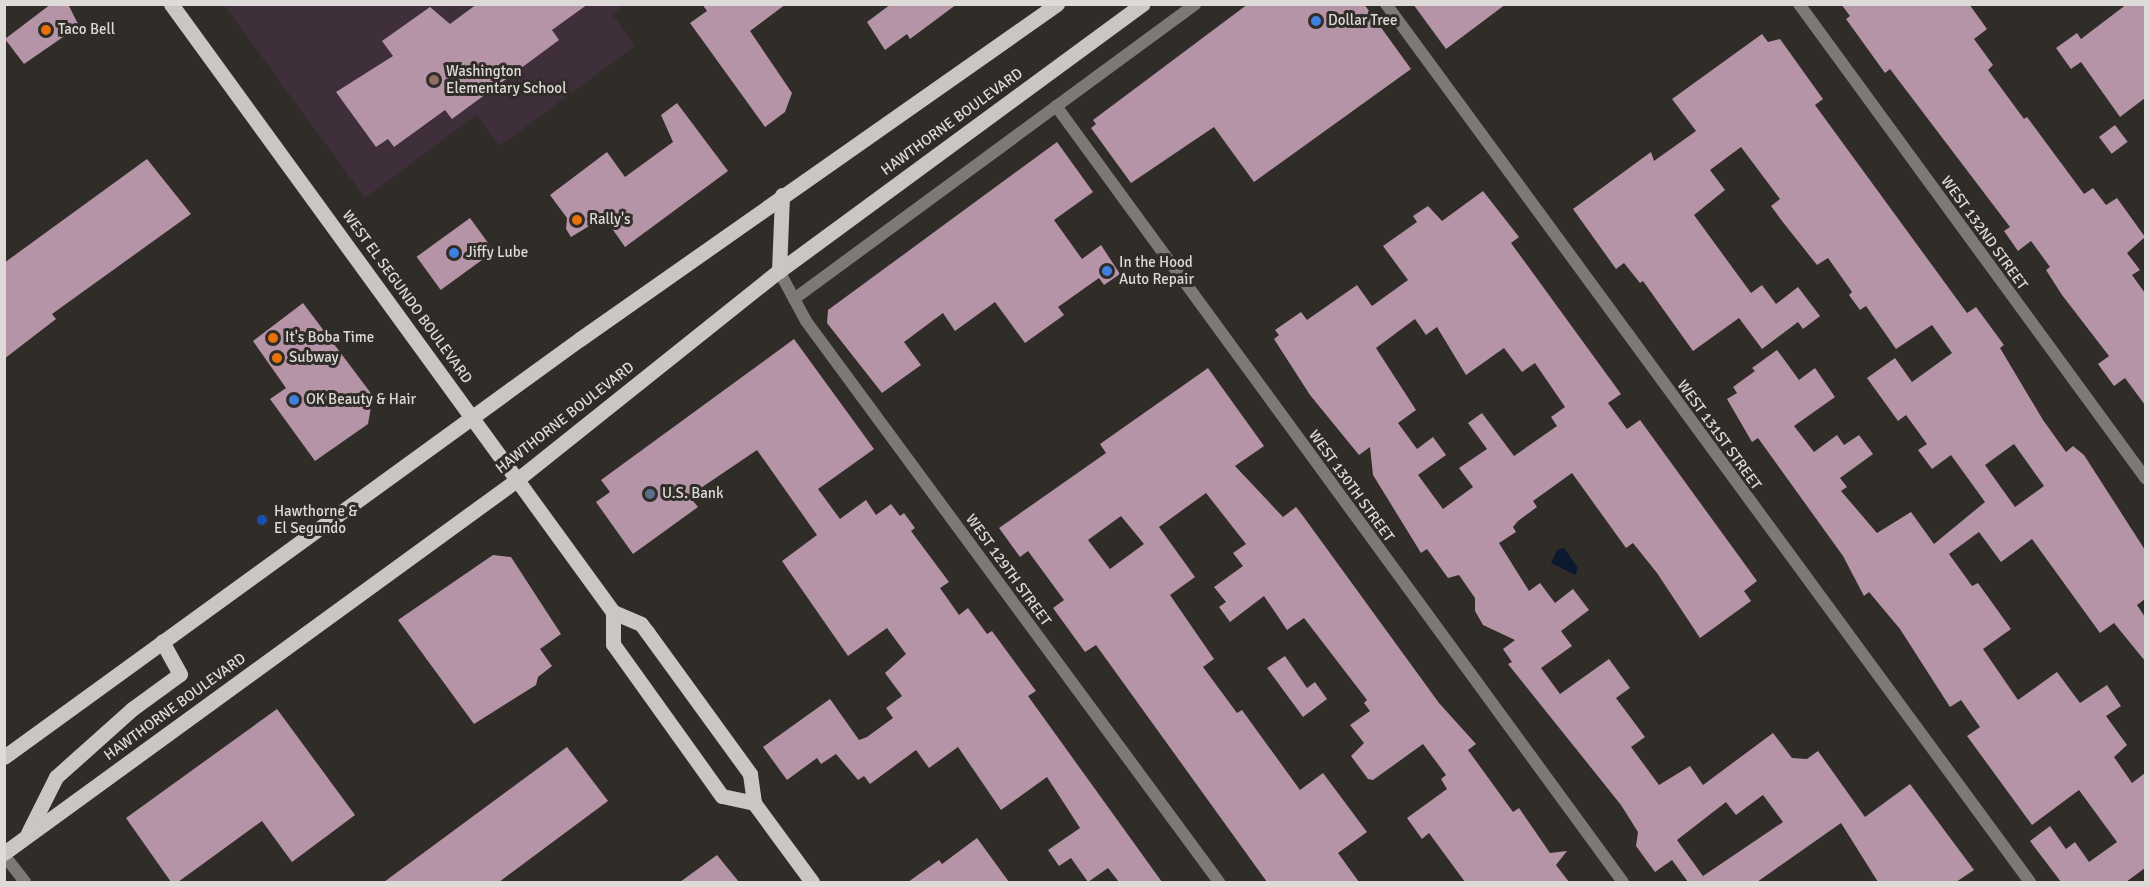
<!DOCTYPE html>
<html>
<head>
<meta charset="utf-8">
<style>
	body { margin:0 }
	#map { position:relative; width:2150px; height:887px; overflow:hidden; background:#302c28; font-family:Signika,sans-serif }
	div>[style] { position:absolute }
	.education>* { inset:0; background:#3e2f3b }
	.water>* { inset:0; background:#0c1a30 }
	.building>* { inset:0; background:#b694a7; transform-origin:0 0 }
	.minor>* { height:12px; margin:-6px; padding:0 6px; transform-origin:6px; border-radius:6px; background:#7c7978 }
	.primary>* { height:15px; margin:-7.5px; padding:0 7.5px; transform-origin:7.5px; border-radius:7.5px; background:#ccc6c3 }
	.dots>* { width:16px; height:16px; translate:-50% -50%; box-sizing:border-box; border:3px solid #302c28; border-radius:50% }
	span { translate:-50% -50%; white-space:nowrap; text-align:center; line-height:1.15; -webkit-text-stroke:6px #302c28; paint-order:stroke }
	.poi-label { font-size:15px; color:#dddad8 }
	.left { translate:0 -50%; text-align:left }
	.street-label { font-size:15px; color:#dddad8 }
	.frame { position:absolute; inset:0; border:6px solid #dddad8; pointer-events:none }
</style>
</head>
<body>
<div id="map">
	<div class="education">
		<i style="clip-path:polygon(224px 5px,624px 5px,612px 14px,635px 46px,500px 146px,476px 115px,365px 198px)"></i>
	</div>
	<div class="water">
		<i style="clip-path:polygon(1564px 548px,1578px 568px,1575px 575px,1551px 563px,1557px 550px)"></i>
	</div>
	<div class="building">
		<i style="clip-path:polygon(51px 4px,68px 4px,79px 26px,24px 64px,5px 39px)"></i>
		<i style="clip-path:polygon(477px 4px,588px 4px,552px 30px,559px 40px,452px 119px,445px 110px,394px 147px,388px 139px,376px 147px,336px 92px,393px 56px,382px 41px,430px 7px,450px 24px)"></i>
		<i style="clip-path:polygon(702px 4px,786px 4px,750px 31px,792px 93px,785px 112px,765px 127px,690px 23px,707px 11px)"></i>
		<i style="clip-path:polygon(891px 4px,957px 4px,910px 39px,907px 34px,885px 50px,867px 22px)"></i>
		<i style="clip-path:polygon(1248px 4px,1364px 4px,1411px 69px,1254px 182px,1214px 127px,1131px 183px,1091px 128px,1096px 124px,1093px 120px)"></i>
		<i style="clip-path:polygon(1413px 4px,1506px 4px,1446px 49px)"></i>
		<i style="clip-path:polygon(1841px 4px,1969px 4px,1987px 29px,1974px 39px,1993px 65px,1988px 70px,2024px 119px,2027px 117px,2084px 194px,2093px 188px,2106px 205px,2117px 198px,2145px 237px,2127px 253px,2140px 270px,2132px 275px,2145px 293px,2145px 405px,2125px 378px,2114px 386px,2098px 364px,2109px 356px,2062px 295px,2046px 270px,2050px 267px,2031px 241px,2018px 251px,2004px 231px,2010px 227px,1890px 69px,1885px 73px,1846px 19px,1850px 16px)"></i>
		<i style="clip-path:polygon(2127px 4px,2145px 4px,2145px 98px,2120px 117px,2081px 62px,2071px 69px,2056px 48px,2077px 33px,2081px 39px)"></i>
		<i style="clip-path:polygon(evenodd,1762px 34px,1768px 42px,1780px 39px,1823px 99px,1815px 105px,1967px 313px,1976px 307px,2004px 345px,2000px 348px,2043px 420px,2066px 452px,2073px 446px,2084px 455px,2145px 550px,2145px 599px,2137px 605px,2145px 617px,2145px 661px,2114px 623px,2100px 633px,2032px 539px,2001px 562px,1979px 532px,1949px 554px,1972px 586px,1978px 583px,2011px 629px,1983px 649px,2018px 700px,2057px 672px,2080px 703px,2107px 685px,2121px 706px,2106px 716px,2127px 745px,2114px 757px,2132px 783px,2145px 773px,2145px 868px,2126px 882px,2061px 882px,2030px 841px,2050px 826px,2066px 849px,2075px 842px,2089px 862px,2117px 842px,2079px 790px,2032px 825px,1967px 736px,1980px 727px,1961px 700px,1950px 707px,1900px 629px,1869px 592px,1864px 596px,1843px 556px,1758px 438px,1752px 442px,1727px 399px,1737px 393px,1733px 387px,1755px 371px,1752px 368px,1777px 350px,1799px 380px,1815px 368px,1835px 397px,1794px 426px,1814px 452px,1837px 435px,1844px 445px,1859px 435px,1873px 454px,1840px 478px,1847px 487px,1841px 491px,1877px 533px,1911px 512px,1934px 544px,1985px 502px,1951px 455px,1932px 469px,1918px 450px,1927px 444px,1906px 415px,1898px 421px,1867px 378px,1895px 358px,1912px 382px,1952px 353px,1932px 325px,1896px 349px,1866px 306px,1860px 310px,1849px 295px,1852px 292px,1828px 258px,1817px 265px,1782px 221px,1771px 206px,1780px 199px,1741px 147px,1710px 170px,1725px 190px,1694px 215px,1751px 293px,1762px 285px,1776px 304px,1798px 287px,1820px 316px,1803px 329px,1798px 322px,1762px 349px,1739px 318px,1693px 351px,1643px 281px,1640px 283px,1624px 263px,1616px 269px,1573px 209px,1651px 152px,1654px 161px,1696px 131px,1672px 99px,1762px 34px,2014px 444px,2044px 486px,2015px 507px,1985px 465px,2014px 444px)"></i>
		<i style="clip-path:polygon(677px 103px,728px 171px,625px 247px,604px 217px,571px 237px,566px 229px,567px 218px,550px 195px,607px 152px,625px 177px,673px 142px,661px 115px)"></i>
		<i style="left:2115px;top:125px;width:21px;height:20px;rotate:53deg"></i>
		<i style="clip-path:polygon(1057px 142px,1093px 192px,1054px 220px,1082px 259px,1101px 245px,1120px 274px,1104px 285px,1099px 278px,1058px 307px,1064px 315px,1025px 343px,995px 302px,955px 331px,943px 313px,904px 342px,921px 365px,882px 393px,827px 323px,828px 310px)"></i>
		<i style="clip-path:polygon(147px 159px,191px 214px,52px 314px,56px 319px,4px 359px,4px 263px)"></i>
		<i style="clip-path:polygon(evenodd,1483px 191px,1519px 237px,1511px 243px,1621px 394px,1608px 403px,1627px 429px,1640px 420px,1757px 581px,1744px 591px,1751px 601px,1700px 638px,1657px 573px,1633px 543px,1626px 548px,1572px 473px,1533px 501px,1537px 507px,1518px 521px,1513px 527px,1516px 532px,1499px 543px,1529px 591px,1540px 583px,1555px 603px,1573px 589px,1589px 610px,1561px 631px,1572px 646px,1541px 668px,1560px 694px,1609px 659px,1630px 688px,1616px 698px,1645px 737px,1631px 747px,1659px 785px,1690px 766px,1703px 785px,1773px 733px,1792px 758px,1807px 759px,1818px 751px,1865px 817px,1910px 784px,1974px 870px,1956px 882px,1878px 882px,1841px 823px,1757px 882px,1688px 882px,1672px 860px,1655px 872px,1636px 846px,1638px 832px,1621px 805px,1508px 664px,1512px 662px,1503px 649px,1515px 640px,1483px 625px,1475px 611px,1475px 598px,1459px 575px,1448px 578px,1427px 549px,1421px 553px,1373px 475px,1370px 447px,1359px 455px,1310px 395px,1274px 339px,1279px 335px,1275px 330px,1301px 312px,1307px 320px,1357px 285px,1372px 306px,1408px 280px,1383px 246px,1417px 222px,1413px 216px,1428px 206px,1442px 221px,1483px 191px,1415px 319px,1426px 335px,1437px 327px,1466px 375px,1504px 348px,1522px 372px,1535px 363px,1565px 407px,1551px 417px,1557px 426px,1514px 456px,1482px 413px,1468px 423px,1487px 449px,1459px 468px,1473px 487px,1443px 509px,1418px 475px,1446px 455px,1433px 437px,1417px 449px,1398px 423px,1416px 410px,1376px 348px,1415px 319px,1483px 191px,1763px 795px,1783px 822px,1703px 876px,1677px 840px,1726px 802px,1736px 815px,1763px 795px)"></i>
		<i style="left:470px;top:218px;width:41px;height:66px;rotate:54deg"></i>
		<i style="clip-path:polygon(303px 303px,373px 396px,368px 424px,315px 461px,270px 399px,286px 388px,253px 341px)"></i>
		<i style="clip-path:polygon(794px 339px,874px 449px,818px 489px,840px 519px,866px 500px,876px 515px,891px 504px,900px 516px,904px 513px,915px 528px,911px 531px,949px 582px,940px 588px,959px 615px,968px 608px,987px 634px,992px 631px,1036px 691px,1028px 696px,1162px 882px,1119px 882px,1108px 868px,1088px 882px,1071px 858px,1059px 866px,1048px 850px,1080px 828px,1047px 777px,1001px 810px,958px 747px,929px 768px,916px 750px,870px 784px,864px 776px,858px 780px,836px 754px,821px 764px,817px 758px,787px 780px,763px 747px,830px 699px,859px 740px,867px 737px,893px 718px,886px 708px,902px 696px,885px 673px,906px 654px,887px 628px,848px 656px,782px 561px,817px 535px,757px 450px,689px 496px,698px 507px,633px 554px,596px 502px,610px 492px,601px 480px)"></i>
		<i style="clip-path:polygon(evenodd,1208px 368px,1264px 446px,1235px 466px,1283px 517px,1296px 507px,1303px 516px,1439px 703px,1476px 744px,1468px 750px,1513px 812px,1519px 808px,1550px 853px,1567px 851px,1556px 865px,1569px 882px,1465px 882px,1429px 833px,1422px 839px,1407px 818px,1447px 789px,1441px 779px,1446px 775px,1423px 744px,1373px 780px,1368px 779px,1351px 756px,1364px 743px,1350px 725px,1370px 711px,1364px 703px,1367px 700px,1304px 618px,1287px 630px,1264px 596px,1230px 622px,1219px 607px,1226px 602px,1214px 587px,1243px 566px,1233px 553px,1246px 544px,1206px 493px,1159px 527px,1195px 577px,1170px 595px,1214px 659px,1203px 667px,1237px 713px,1242px 710px,1300px 790px,1323px 773px,1367px 832px,1338px 853px,1359px 882px,1267px 882px,1096px 645px,1085px 652px,1053px 608px,1064px 600px,1028px 551px,1020px 557px,999px 528px,1106px 453px,1100px 444px,1208px 368px,1121px 516px,1144px 544px,1110px 569px,1088px 540px,1121px 516px)"></i>
		<i style="clip-path:polygon(493px 555px,511px 557px,561px 634px,540px 649px,552px 666px,538px 677px,536px 685px,474px 724px,398px 620px)"></i>
		<i style="clip-path:polygon(1285px 656px,1307px 688px,1315px 682px,1327px 699px,1303px 717px,1267px 668px)"></i>
		<i style="clip-path:polygon(277px 709px,355px 815px,292px 862px,262px 821px,178px 882px,171px 882px,126px 818px)"></i>
		<i style="clip-path:polygon(567px 747px,608px 801px,499px 882px,384px 882px)"></i>
		<i style="clip-path:polygon(977px 838px,1009px 882px,908px 882px,939px 860px,942px 864px)"></i>
		<i style="clip-path:polygon(717px 855px,739px 882px,680px 882px)"></i>
	</div>
	<div class="minor">
		<i style="left:1386px;top:4px;width:1089px;rotate:53.74deg"></i>
		<i style="left:1799px;top:4px;width:588px;rotate:53.85deg"></i>
		<i style="left:1056px;top:106px;width:961px;rotate:53.85deg"></i>
		<i style="left:779px;top:271px;width:57px;rotate:61.6deg"></i>
		<i style="left:806px;top:321px;width:697px;rotate:53.64deg"></i>
		<i style="left:794px;top:299px;width:498px;rotate:-36.3deg"></i>
		<i style="left:4px;top:855px;width:34px;rotate:52deg"></i>
	</div>
	<div class="primary">
		<i style="left:171px;top:4px;width:752px;rotate:53.98deg"></i>
		<i style="left:613px;top:612px;width:30px;rotate:23deg"></i>
		<i style="left:641px;top:624px;width:10px;rotate:53deg"></i>
		<i style="left:647px;top:632px;width:175px;rotate:54deg"></i>
		<i style="left:750px;top:774px;width:29px;rotate:82deg"></i>
		<i style="left:754px;top:803px;width:98px;rotate:53.7deg"></i>
		<i style="left:779px;top:271px;width:76px;rotate:-87.7deg"></i>
		<i style="left:613px;top:612px;width:32px;rotate:90deg"></i>
		<i style="left:613px;top:644px;width:187px;rotate:54.4deg"></i>
		<i style="left:722px;top:796px;width:33px;rotate:12deg"></i>
		<i style="left:4px;top:757px;width:712px;rotate:-35.97deg"></i>
		<i style="left:580px;top:339px;width:583px;rotate:-35.08deg"></i>
		<i style="left:28px;top:833px;width:63px;rotate:-63.4deg"></i>
		<i style="left:56px;top:777px;width:102px;rotate:-41.8deg"></i>
		<i style="left:132px;top:709px;width:59px;rotate:-36.1deg"></i>
		<i style="left:180px;top:674px;width:37px;rotate:-119deg"></i>
		<i style="left:4px;top:853px;width:636px;rotate:-36.04deg"></i>
		<i style="left:518px;top:479px;width:334px;rotate:-38.6deg"></i>
		<i style="left:779px;top:271px;width:451px;rotate:-36.3deg"></i>
	</div>
	<div class="dots">
		<i style="left:1316px;top:21px;background:#3f7fe0"></i>
		<i style="left:46px;top:30px;background:#e8710a"></i>
		<i style="left:434px;top:80px;background:#8d6e63"></i>
		<i style="left:577px;top:220px;background:#e8710a"></i>
		<i style="left:454px;top:253px;background:#3f7fe0"></i>
		<i style="left:1107px;top:271px;background:#3f7fe0"></i>
		<i style="left:273px;top:338px;background:#e8710a"></i>
		<i style="left:277px;top:358px;background:#e8710a"></i>
		<i style="left:294px;top:400px;background:#3f7fe0"></i>
		<i style="left:650px;top:494px;background:#5c6f8a"></i>
		<i style="left:262px;top:520px;background:#1a4fb4"></i>
	</div>
	<div class="poi-label">
		<span class="left" style="left:1328px;top:21px">Dollar Tree</span>
		<span class="left" style="left:58px;top:30px">Taco Bell</span>
		<span class="left" style="left:446px;top:80px">Washington<br>Elementary School</span>
		<span class="left" style="left:589px;top:220px">Rally's</span>
		<span class="left" style="left:466px;top:253px">Jiffy Lube</span>
		<span class="left" style="left:1119px;top:271px">In the Hood<br>Auto Repair</span>
		<span class="left" style="left:285px;top:338px">It's Boba Time</span>
		<span class="left" style="left:289px;top:358px">Subway</span>
		<span class="left" style="left:306px;top:400px">OK Beauty &amp; Hair</span>
		<span class="left" style="left:662px;top:494px">U.S. Bank</span>
		<span class="left" style="left:274px;top:520px">Hawthorne &amp;<br>El Segundo</span>
	</div>
	<div class="street-label">
		<span style="left:952px;top:122px;rotate:-36deg">HAWTHORNE BOULEVARD</span>
		<span style="left:1984px;top:233px;rotate:54deg">WEST 132ND STREET</span>
		<span style="left:407px;top:297px;rotate:54deg">WEST EL SEGUNDO BOULEVARD</span>
		<span style="left:565px;top:418px;rotate:-38deg">HAWTHORNE BOULEVARD</span>
		<span style="left:1719px;top:435px;rotate:54deg">WEST 131ST STREET</span>
		<span style="left:1351px;top:486px;rotate:54deg">WEST 130TH STREET</span>
		<span style="left:1008px;top:570px;rotate:54deg">WEST 129TH STREET</span>
		<span style="left:175px;top:707px;rotate:-36deg">HAWTHORNE BOULEVARD</span>
	</div>
	<div class="frame"></div>
</div>
</body>
</html>
